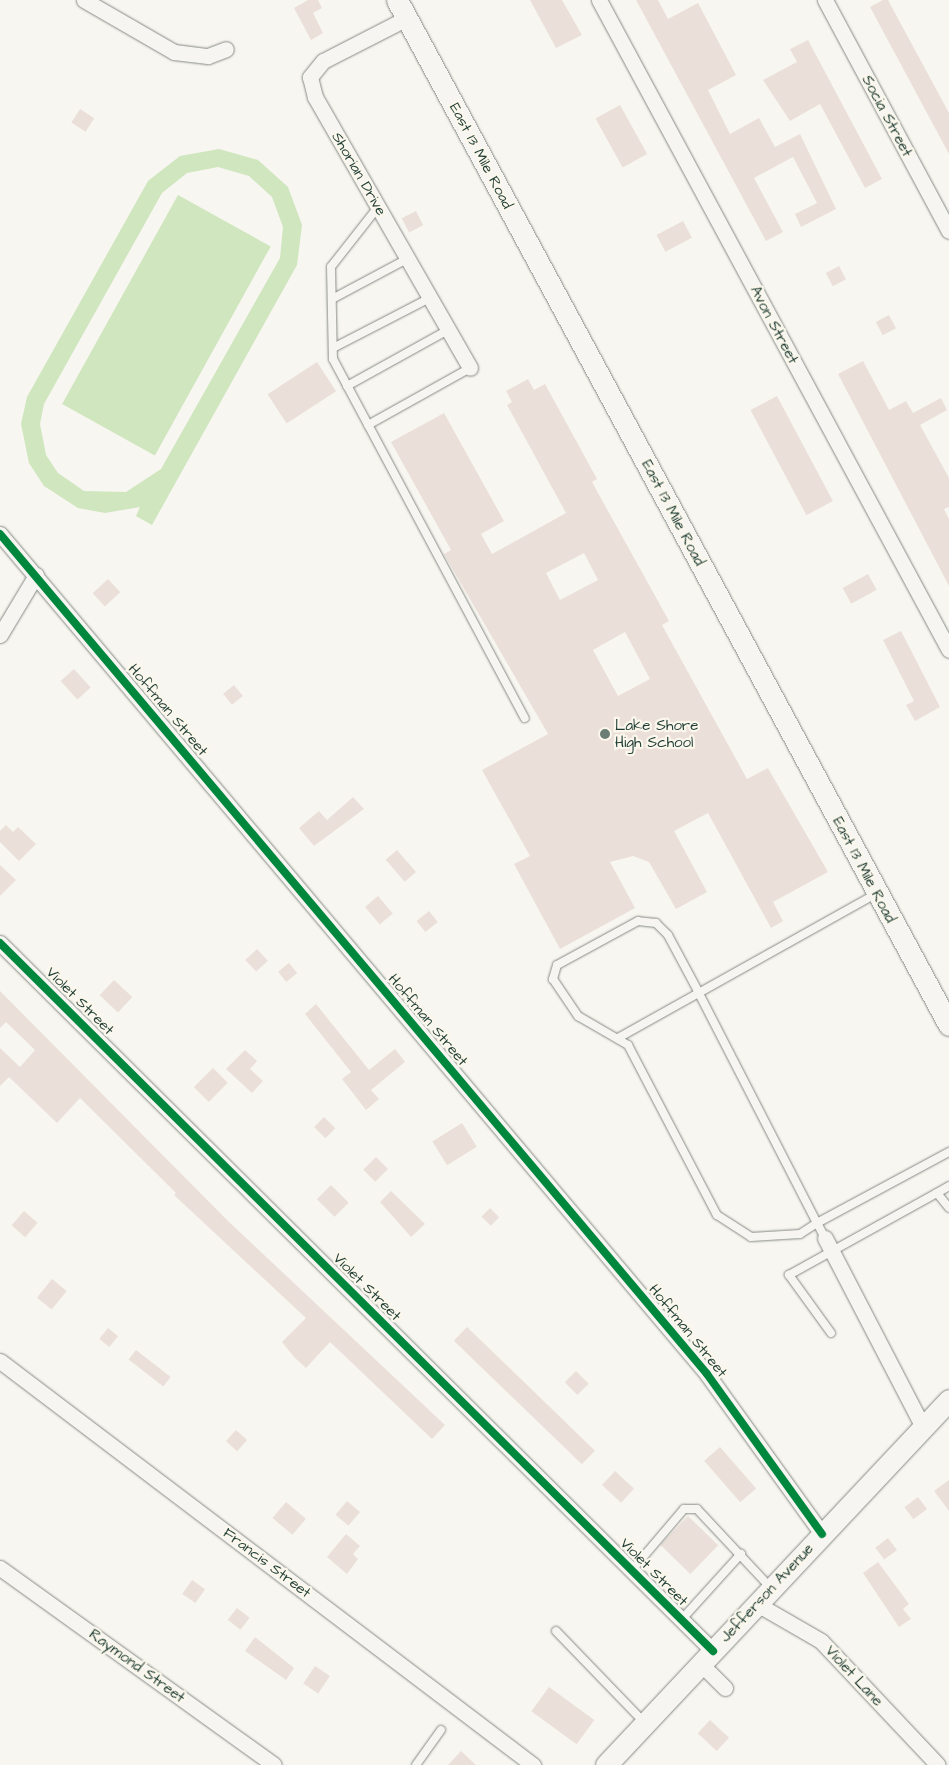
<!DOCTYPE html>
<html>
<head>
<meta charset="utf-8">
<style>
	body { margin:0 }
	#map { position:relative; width:949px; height:1765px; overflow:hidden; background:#f8f6f0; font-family:"Architects Daughter",sans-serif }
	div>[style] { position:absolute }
	.green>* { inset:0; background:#cfe6bf; transform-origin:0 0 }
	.building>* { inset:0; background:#ebdfd9; transform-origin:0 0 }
	.roads { filter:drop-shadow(0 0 1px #868b86) drop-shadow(0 0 1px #868b86) }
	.lane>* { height:8px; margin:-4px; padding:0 4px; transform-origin:4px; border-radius:4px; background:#f6f5f1 }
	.street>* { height:15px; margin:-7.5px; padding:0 7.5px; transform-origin:7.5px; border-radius:7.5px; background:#f6f5f1 }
	.secondary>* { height:21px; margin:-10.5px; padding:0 10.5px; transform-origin:10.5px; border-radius:10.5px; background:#f6f5f1 }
	.cycleway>* { height:8px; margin:-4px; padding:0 4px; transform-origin:4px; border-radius:4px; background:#00873e }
	.dots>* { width:14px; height:14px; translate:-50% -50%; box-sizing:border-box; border:2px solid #fbf7ec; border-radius:50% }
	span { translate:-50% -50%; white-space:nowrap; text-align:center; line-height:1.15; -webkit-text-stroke:4.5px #fbf7ec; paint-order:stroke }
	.street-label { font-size:15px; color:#1f3d34 }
	.poi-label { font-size:15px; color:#1f3d34 }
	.left { translate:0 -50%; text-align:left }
</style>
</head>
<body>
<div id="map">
	<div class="green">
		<i style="clip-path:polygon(evenodd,219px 149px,258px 160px,288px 187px,302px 225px,297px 265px,152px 525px,136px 516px,140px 507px,105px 513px,78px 508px,44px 486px,29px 463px,21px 424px,27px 397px,148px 181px,180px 156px,219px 149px,218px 167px,249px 176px,272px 197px,283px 227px,280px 258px,161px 469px,126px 492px,84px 491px,58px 473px,46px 455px,40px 424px,44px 404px,162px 193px,187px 173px,218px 167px)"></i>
		<i style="left:178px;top:195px;width:106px;height:239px;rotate:29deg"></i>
	</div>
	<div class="building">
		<i style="clip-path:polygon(308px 0,318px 0,322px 8px,313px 13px,323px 33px,311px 40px,294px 8px)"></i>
		<i style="clip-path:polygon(530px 0,562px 0,582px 35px,556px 48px)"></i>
		<i style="clip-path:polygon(636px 0,658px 0,668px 19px,698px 3px,736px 75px,708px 90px,730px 134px,759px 118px,775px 147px,800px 134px,836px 209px,801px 227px,795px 214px,817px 203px,793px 157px,754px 178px,783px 232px,766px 241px)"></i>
		<i style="clip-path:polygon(883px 0,888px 0,949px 113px,949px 154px,870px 7px)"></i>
		<i style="clip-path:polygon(808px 40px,882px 179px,865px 188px,820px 104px,790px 121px,763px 80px,797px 62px,790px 49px)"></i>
		<i style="left:620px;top:105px;width:56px;height:28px;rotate:61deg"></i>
		<i style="left:80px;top:109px;width:17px;height:16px;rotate:33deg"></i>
		<i style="left:416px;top:211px;width:16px;height:16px;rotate:63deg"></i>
		<i style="left:683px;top:221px;width:19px;height:30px;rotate:62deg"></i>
		<i style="left:839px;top:266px;width:15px;height:15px;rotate:62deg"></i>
		<i style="left:889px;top:315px;width:15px;height:15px;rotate:62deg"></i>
		<i style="clip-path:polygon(863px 361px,889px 410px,906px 401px,913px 413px,941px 398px,947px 410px,920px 425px,949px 478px,949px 507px,944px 509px,949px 519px,949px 586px,838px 374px)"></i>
		<i style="left:317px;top:362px;width:35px;height:59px;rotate:57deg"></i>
		<i style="clip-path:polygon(evenodd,528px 379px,534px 390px,545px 384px,597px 479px,592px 482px,669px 621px,662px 625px,747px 779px,768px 768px,828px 872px,773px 902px,783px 921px,771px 928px,708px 813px,674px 831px,707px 892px,676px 909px,649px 862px,633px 856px,610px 862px,635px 908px,560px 949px,514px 864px,530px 856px,482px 770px,548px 734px,444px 554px,451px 550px,391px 442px,444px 413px,504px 521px,481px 534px,492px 554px,566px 513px,507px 405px,512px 402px,506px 391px,528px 379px,584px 553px,598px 580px,560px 600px,546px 573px,584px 553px,528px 379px,625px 632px,650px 679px,618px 696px,593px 650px,625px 632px)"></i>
		<i style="left:777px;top:396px;width:119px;height:30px;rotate:62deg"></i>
		<i style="left:868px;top:574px;width:18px;height:29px;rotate:61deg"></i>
		<i style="left:108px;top:579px;width:18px;height:21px;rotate:47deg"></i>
		<i style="clip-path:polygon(901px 631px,940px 707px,915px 721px,906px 705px,914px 701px,883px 640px)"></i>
		<i style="left:74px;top:669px;width:25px;height:18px;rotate:48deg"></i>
		<i style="left:234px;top:685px;width:14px;height:14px;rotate:51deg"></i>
		<i style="clip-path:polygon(353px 797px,364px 809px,314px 846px,299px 828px,319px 811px,327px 820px)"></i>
		<i style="clip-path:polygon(6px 825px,13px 832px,18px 827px,36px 844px,19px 861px,0 842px,0 831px)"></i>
		<i style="left:397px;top:850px;width:29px;height:15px;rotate:49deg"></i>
		<i style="clip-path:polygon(0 865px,16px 880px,0 896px)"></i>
		<i style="left:378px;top:896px;width:23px;height:17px;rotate:50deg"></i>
		<i style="left:429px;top:911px;width:14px;height:16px;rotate:51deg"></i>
		<i style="left:257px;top:949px;width:16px;height:16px;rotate:47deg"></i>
		<i style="left:289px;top:963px;width:13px;height:14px;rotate:51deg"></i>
		<i style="left:114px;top:980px;width:25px;height:21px;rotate:43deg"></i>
		<i style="clip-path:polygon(0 991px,228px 1221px,445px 1425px,432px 1439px,330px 1342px,306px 1368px,294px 1357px,282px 1342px,306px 1318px,174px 1195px,176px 1193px,80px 1098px,57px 1123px,9px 1077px,0 1086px,0 1048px,20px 1067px,35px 1050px,6px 1022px,0 1028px)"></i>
		<i style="clip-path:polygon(316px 1004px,369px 1070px,395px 1049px,405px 1062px,371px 1090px,379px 1099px,366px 1110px,342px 1079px,351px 1072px,305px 1014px)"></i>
		<i style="clip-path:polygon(245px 1050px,257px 1061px,250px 1069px,263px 1081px,252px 1093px,226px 1069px)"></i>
		<i style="left:213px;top:1068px;width:21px;height:27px;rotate:45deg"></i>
		<i style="left:324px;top:1117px;width:16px;height:14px;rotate:45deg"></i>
		<i style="left:462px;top:1123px;width:28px;height:35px;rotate:58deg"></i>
		<i style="left:376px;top:1157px;width:17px;height:18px;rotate:45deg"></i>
		<i style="left:331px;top:1185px;width:25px;height:20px;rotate:45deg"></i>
		<i style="clip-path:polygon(391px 1191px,425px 1224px,411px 1237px,380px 1202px)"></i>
		<i style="left:490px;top:1208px;width:13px;height:12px;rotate:45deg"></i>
		<i style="left:24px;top:1211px;width:18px;height:19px;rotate:41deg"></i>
		<i style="left:52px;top:1279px;width:19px;height:24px;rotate:39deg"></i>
		<i style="left:467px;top:1327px;width:178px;height:19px;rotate:44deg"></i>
		<i style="left:108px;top:1328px;width:13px;height:14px;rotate:39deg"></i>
		<i style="left:136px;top:1350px;width:44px;height:12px;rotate:38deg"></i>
		<i style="left:576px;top:1371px;width:18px;height:16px;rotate:45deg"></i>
		<i style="left:236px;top:1430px;width:15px;height:15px;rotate:42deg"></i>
		<i style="left:720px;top:1447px;width:55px;height:21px;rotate:49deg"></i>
		<i style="left:615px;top:1471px;width:26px;height:19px;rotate:43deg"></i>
		<i style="clip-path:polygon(949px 1480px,949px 1511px,934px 1491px)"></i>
		<i style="left:918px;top:1497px;width:15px;height:17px;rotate:53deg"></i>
		<i style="left:347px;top:1501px;width:17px;height:18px;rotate:40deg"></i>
		<i style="left:286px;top:1502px;width:26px;height:21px;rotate:40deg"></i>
		<i style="left:688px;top:1516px;width:42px;height:40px;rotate:44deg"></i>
		<i style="clip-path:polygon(346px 1534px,360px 1546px,353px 1554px,358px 1559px,347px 1574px,327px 1557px)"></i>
		<i style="left:888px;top:1538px;width:15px;height:16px;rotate:53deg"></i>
		<i style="clip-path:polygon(878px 1562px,909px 1604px,903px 1609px,911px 1619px,899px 1627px,863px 1573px)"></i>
		<i style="left:192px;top:1580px;width:16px;height:17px;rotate:35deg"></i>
		<i style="left:237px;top:1608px;width:16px;height:15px;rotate:38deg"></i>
		<i style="clip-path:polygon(255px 1637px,294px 1668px,286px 1680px,245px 1651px)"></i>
		<i style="left:315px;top:1666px;width:18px;height:21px;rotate:34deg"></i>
		<i style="left:549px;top:1687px;width:56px;height:30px;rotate:36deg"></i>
		<i style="left:710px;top:1720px;width:26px;height:18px;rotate:43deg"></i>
		<i style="clip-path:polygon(461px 1751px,476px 1765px,448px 1765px)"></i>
	</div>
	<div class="roads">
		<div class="lane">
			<i style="left:378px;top:207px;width:76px;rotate:128.1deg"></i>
			<i style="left:331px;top:267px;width:92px;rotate:88.8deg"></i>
			<i style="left:333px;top:359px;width:407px;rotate:61.9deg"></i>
			<i style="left:332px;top:299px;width:85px;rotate:-28.1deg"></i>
			<i style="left:333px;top:348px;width:109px;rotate:-27.3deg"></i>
			<i style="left:347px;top:386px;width:115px;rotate:-29deg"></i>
			<i style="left:368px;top:425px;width:117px;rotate:-29.2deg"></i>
			<i style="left:618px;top:1038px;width:295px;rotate:-29.2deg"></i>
			<i style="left:937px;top:1193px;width:14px;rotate:-30deg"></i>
			<i style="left:825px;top:1238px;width:17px;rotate:-118deg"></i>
			<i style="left:817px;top:1223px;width:261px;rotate:-117.2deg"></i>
			<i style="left:698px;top:991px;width:64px;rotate:-118.2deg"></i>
			<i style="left:668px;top:935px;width:17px;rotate:-135deg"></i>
			<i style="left:656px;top:923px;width:18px;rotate:-174deg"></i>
			<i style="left:638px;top:921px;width:92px;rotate:151.5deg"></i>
			<i style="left:557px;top:965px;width:15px;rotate:106deg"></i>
			<i style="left:553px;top:979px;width:45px;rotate:56deg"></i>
			<i style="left:578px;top:1016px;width:58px;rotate:30.1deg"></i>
			<i style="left:628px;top:1045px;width:192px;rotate:62.4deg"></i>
			<i style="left:717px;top:1215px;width:40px;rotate:32.9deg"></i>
			<i style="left:751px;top:1237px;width:49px;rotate:-3.5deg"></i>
			<i style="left:800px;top:1234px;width:20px;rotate:-33deg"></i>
			<i style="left:817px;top:1223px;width:150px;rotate:-28.3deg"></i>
			<i style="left:831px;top:1333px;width:72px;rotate:-125.9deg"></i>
			<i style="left:789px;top:1275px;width:169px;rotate:-29deg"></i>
			<i style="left:937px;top:1193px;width:19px;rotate:51deg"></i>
			<i style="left:632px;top:1570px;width:80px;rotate:-49.6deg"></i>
			<i style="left:684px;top:1509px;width:13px"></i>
			<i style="left:697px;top:1509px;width:107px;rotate:46.9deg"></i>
			<i style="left:682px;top:1619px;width:88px;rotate:-47.8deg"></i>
			<i style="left:556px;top:1631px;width:127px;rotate:46deg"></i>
			<i style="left:416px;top:1765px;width:43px;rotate:-54.5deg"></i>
		</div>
		<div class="street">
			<i style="left:84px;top:0;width:104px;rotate:30deg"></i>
			<i style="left:174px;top:52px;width:34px;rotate:7deg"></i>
			<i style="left:208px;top:56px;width:19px;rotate:-21deg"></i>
			<i style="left:599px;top:0;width:738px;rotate:61.7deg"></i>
			<i style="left:825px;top:0;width:262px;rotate:61.8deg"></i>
			<i style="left:407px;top:18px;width:94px;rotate:152.9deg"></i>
			<i style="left:323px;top:61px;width:21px;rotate:129deg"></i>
			<i style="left:310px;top:77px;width:21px;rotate:76deg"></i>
			<i style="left:315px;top:97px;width:312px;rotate:60.2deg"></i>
			<i style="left:0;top:534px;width:1098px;rotate:49.91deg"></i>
			<i style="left:707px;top:1374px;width:197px;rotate:54.3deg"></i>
			<i style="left:0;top:635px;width:70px;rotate:-59deg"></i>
			<i style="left:0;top:943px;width:1005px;rotate:44.8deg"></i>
			<i style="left:825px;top:1238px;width:213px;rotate:62.6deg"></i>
			<i style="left:0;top:1361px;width:669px;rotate:37.16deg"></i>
			<i style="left:0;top:1568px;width:337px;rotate:35.7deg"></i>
			<i style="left:757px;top:1604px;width:74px;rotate:30deg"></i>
			<i style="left:821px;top:1641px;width:170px;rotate:46.7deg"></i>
			<i style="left:701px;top:1664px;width:34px;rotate:45deg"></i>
		</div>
		<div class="secondary">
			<i style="left:397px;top:0;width:1164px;rotate:61.7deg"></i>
			<i style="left:606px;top:1765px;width:501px;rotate:-46.78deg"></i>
		</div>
	</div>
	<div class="cycleway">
		<i style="left:0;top:534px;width:1098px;rotate:49.91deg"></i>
		<i style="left:707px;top:1374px;width:197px;rotate:54.3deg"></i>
		<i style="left:0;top:943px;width:1005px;rotate:44.8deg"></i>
	</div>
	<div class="dots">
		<i style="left:605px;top:734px;background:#6b7e76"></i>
	</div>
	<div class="street-label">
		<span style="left:887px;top:116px;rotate:62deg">Socia Street</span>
		<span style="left:481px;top:156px;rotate:62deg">East 13 Mile Road</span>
		<span style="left:359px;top:174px;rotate:60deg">Shorian Drive</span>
		<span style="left:774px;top:325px;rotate:62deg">Avon Street</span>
		<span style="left:673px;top:513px;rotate:62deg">East 13 Mile Road</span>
		<span style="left:168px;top:710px;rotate:50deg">Hoffman Street</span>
		<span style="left:864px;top:870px;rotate:62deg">East 13 Mile Road</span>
		<span style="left:80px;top:1001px;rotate:45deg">Violet Street</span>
		<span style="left:428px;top:1020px;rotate:50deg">Hoffman Street</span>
		<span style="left:367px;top:1287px;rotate:45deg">Violet Street</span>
		<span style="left:688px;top:1331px;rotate:51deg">Hoffman Street</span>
		<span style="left:267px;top:1563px;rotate:37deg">Francis Street</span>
		<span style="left:654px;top:1572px;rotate:45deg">Violet Street</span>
		<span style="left:767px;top:1593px;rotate:-47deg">Jefferson Avenue</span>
		<span style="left:137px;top:1666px;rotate:36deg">Raymond Street</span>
		<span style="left:854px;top:1676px;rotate:47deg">Violet Lane</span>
	</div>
	<div class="poi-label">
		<span class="left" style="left:615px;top:734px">Lake Shore<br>High School</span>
	</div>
</div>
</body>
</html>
